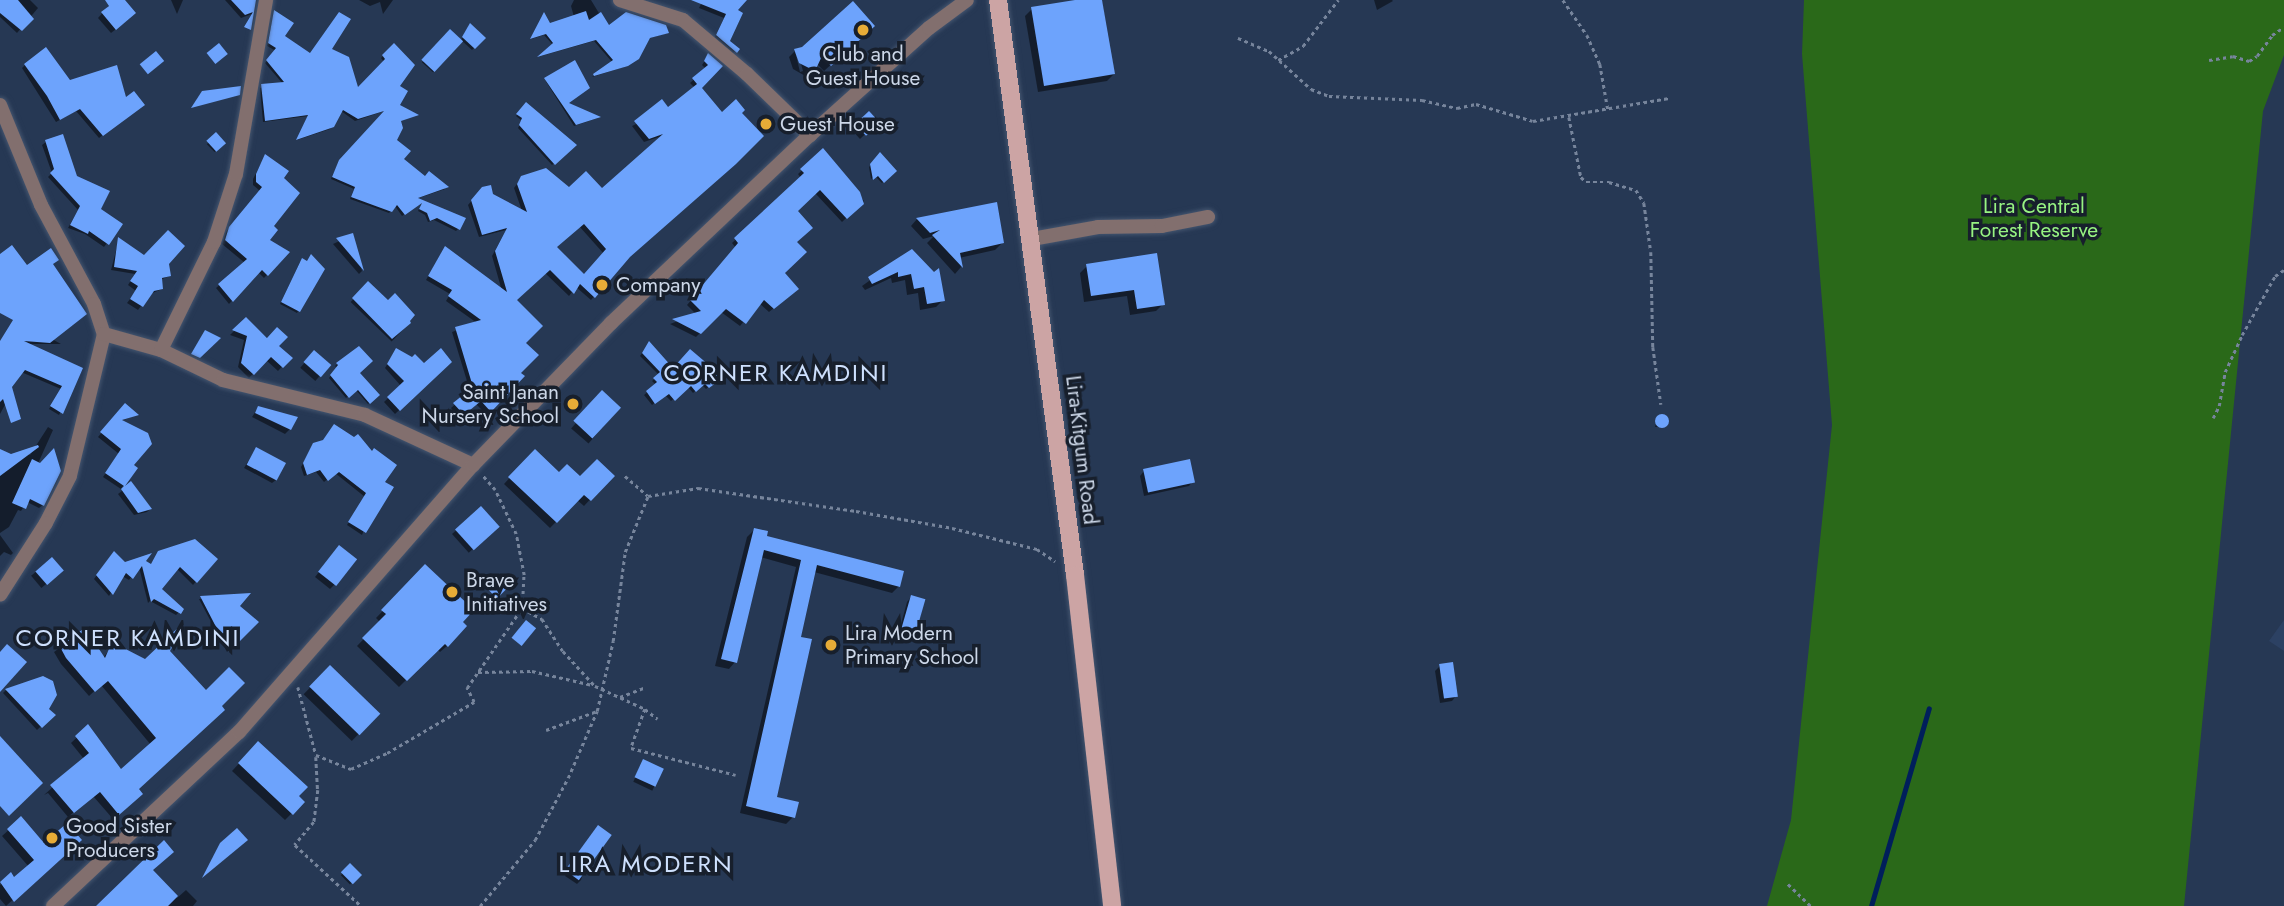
<!DOCTYPE html>
<html>
<head>
<meta charset="utf-8">
<style>
	body { margin:0 }
	#map { position:relative; width:2284px; height:906px; overflow:hidden; background:#263854; font-family:Jost,sans-serif }
	div>[style] { position:absolute }
	.built>* { inset:0; background:#2c4163 }
	.green>* { inset:0; background:#2a6919 }
	.shadow>* { inset:0; background:#0007; transform-origin:0 0 }
	.stream>* { height:5px; margin:-2.5px; padding:0 2.5px; transform-origin:2.5px; border-radius:2.5px; background:#001f5b }
	.building>* { inset:0; background:#6da3fc; transform-origin:0 0 }
	.round { border-radius:50% }
	.path>* { height:2.5px; margin-top:-1.25px; transform-origin:0; background:repeating-linear-gradient(90deg,#77859c 0 3.5px,transparent 0 7px) }
	.roads { filter:drop-shadow(0 0 2px #44556f) drop-shadow(0 0 2px #44556f) }
	.minor>* { height:14px; margin:-7px; padding:0 7px; transform-origin:7px; border-radius:7px; background:#826f6e }
	.tertiary>* { height:14px; margin:-7px; padding:0 7px; transform-origin:7px; border-radius:7px; background:#826f6e }
	.primary>* { height:18px; margin:-9px; padding:0 9px; transform-origin:9px; border-radius:9px; background:#cca4a4 }
	.dots>* { width:19px; height:19px; translate:-50% -50%; box-sizing:border-box; border:4px solid #171f2c; border-radius:50% }
	span { translate:-50% -50%; white-space:nowrap; text-align:center; line-height:1.15; -webkit-text-stroke:7px #171f2c; paint-order:stroke }
	.poi-label { font-size:21px; color:#ccd7e8 }
	.left { translate:0 -50%; text-align:left }
	.right { translate:-100% -50%; text-align:right }
	.park-label { font-size:21px; color:#97f382 }
	.street-label { font-size:21px; color:#ccd7e8 }
	.quarter-label { font-size:24px; color:#cee0fd; letter-spacing:2px }
</style>
</head>
<body>
<div id="map">
	<div class="built">
		<i style="clip-path:polygon(2284px 620px,2284px 651px,2269px 641px)"></i>
	</div>
	<div class="green">
		<i style="clip-path:polygon(1804px 0,2284px 0,2284px 55px,2263px 111px,2184px 906px,1767px 906px,1791px 820px,1832px 425px,1802px 54px)"></i>
	</div>
	<div class="shadow">
		<i style="clip-path:polygon(0 0,30px 0,38px 8px,17px 33px,0 17px)"></i>
		<i style="clip-path:polygon(114px 0,123px 0,130px 18px,111px 33px,98px 18px)"></i>
		<i style="clip-path:polygon(171px 0,183px 0,177px 14px)"></i>
		<i style="clip-path:polygon(225px 0,252px 0,252px 14px,241px 18px)"></i>
		<i style="clip-path:polygon(359px 0,393px 0,383px 14px,380px 2px,370px 6px)"></i>
		<i style="clip-path:polygon(574px 0,591px 0,608px 28px,667px 33px,647px 39px,624px 67px,592px 77px,612px 62px,594px 41px,541px 56px,553px 45px,544px 35px,531px 39px,542px 16px,549px 25px,574px 17px,571px 6px)"></i>
		<i style="clip-path:polygon(703px 0,740px 0,728px 42px,737px 49px,732px 54px,714px 39px,724px 18px,699px 8px)"></i>
		<i style="clip-path:polygon(1085px 0,1100px 0,1114px 74px,1107px 81px,1038px 92px,1025px 16px,1032px 9px)"></i>
		<i style="clip-path:polygon(1374px 0,1392px 0,1393px 1px,1377px 10px)"></i>
		<i style="clip-path:polygon(274px 13px,283px 37px,310px 55px,329px 50px,357px 90px,384px 62px,381px 58px,394px 46px,399px 121px,395px 140px,402px 159px,425px 178px,445px 189px,416px 199px,422px 201px,402px 216px,395px 206px,389px 213px,350px 199px,354px 189px,331px 179px,338px 164px,387px 110px,355px 121px,341px 111px,330px 129px,297px 140px,308px 116px,263px 122px,260px 88px,283px 84px,265px 63px,276px 51px,267px 46px)"></i>
		<i style="clip-path:polygon(469px 27px,484px 38px,472px 50px,461px 40px)"></i>
		<i style="left:450px;top:31px;width:15px;height:42px;rotate:42deg"></i>
		<i style="clip-path:polygon(867px 32px,824px 71px,816px 63px,807px 77px,793px 69px,789px 57px,795px 51px,800px 72px,803px 71px,797px 50px)"></i>
		<i style="clip-path:polygon(evenodd,708px 56px,720px 66px,699px 88px,627px 258px,591px 300px,576px 287px,569px 296px,545px 273px,515px 300px,524px 343px,519px 373px,522px 376px,486px 414px,476px 404px,459px 418px,451px 408px,470px 391px,452px 332px,477px 323px,446px 301px,450px 294px,426px 280px,442px 252px,502px 291px,492px 256px,506px 230px,479px 237px,468px 205px,478px 193px,492px 195px,522px 211px,514px 188px,522px 177px,569px 190px,602px 190px,665px 135px,644px 142px,632px 126px,667px 109px,695px 88px,690px 83px,706px 69px,702px 65px,708px 56px,579px 226px,604px 254px,584px 277px,555px 247px,579px 226px)"></i>
		<i style="clip-path:polygon(25px 65px,125px 100px,140px 107px,99px 138px,76px 111px,56px 122px,22px 68px)"></i>
		<i style="clip-path:polygon(545px 80px,566px 103px,598px 118px,574px 126px)"></i>
		<i style="clip-path:polygon(526px 105px,575px 145px,552px 165px,518px 128px,522px 121px,516px 116px)"></i>
		<i style="clip-path:polygon(867px 115px,877px 123px,860px 139px,851px 129px)"></i>
		<i style="left:216px;top:135px;width:11px;height:13px;rotate:45deg"></i>
		<i style="clip-path:polygon(46px 142px,99px 209px,121px 225px,104px 247px,85px 234px,68px 228px,78px 210px,48px 177px,52px 173px,42px 145px)"></i>
		<i style="clip-path:polygon(823px 151px,864px 201px,842px 222px,815px 193px,795px 211px,795px 242px,783px 273px,792px 293px,769px 312px,759px 303px,740px 326px,721px 312px,696px 337px,670px 324px,696px 314px,687px 305px,736px 248px,732px 243px,801px 178px,798px 174px)"></i>
		<i style="clip-path:polygon(880px 155px,895px 171px,882px 183px,875px 176px,871px 179px,869px 167px)"></i>
		<i style="clip-path:polygon(265px 156px,282px 178px,267px 241px,288px 252px,264px 278px,258px 272px,229px 304px,216px 288px,245px 263px,222px 244px,226px 232px,260px 191px,253px 185px,253px 179px)"></i>
		<i style="clip-path:polygon(423px 201px,464px 219px,458px 229px,456px 231px,434px 220px,428px 222px,425px 215px,418px 211px)"></i>
		<i style="clip-path:polygon(968px 210px,1002px 243px,995px 250px,959px 258px,961px 267px,955px 274px,927px 243px,934px 236px,923px 239px,911px 226px,917px 219px)"></i>
		<i style="clip-path:polygon(352px 235px,362px 271px,359px 274px,333px 244px)"></i>
		<i style="clip-path:polygon(119px 239px,144px 257px,167px 263px,169px 276px,160px 280px,162px 289px,150px 294px,138px 310px,127px 303px,136px 291px,128px 285px,135px 274px,111px 270px)"></i>
		<i style="clip-path:polygon(911px 251px,943px 300px,936px 307px,920px 310px,918px 293px,907px 295px,905px 280px,892px 283px,891px 278px,865px 290px,862px 286px)"></i>
		<i style="clip-path:polygon(0 259px,27px 268px,51px 265px,52px 339px,61px 344px,25px 344px,81px 369px,59px 415px,49px 409px,61px 389px,21px 372px,10px 387px,12px 392px,0 414px,0 342px,14px 321px,0 304px)"></i>
		<i style="clip-path:polygon(300px 262px,323px 269px,297px 313px,280px 304px)"></i>
		<i style="clip-path:polygon(1087px 266px,1163px 304px,1156px 311px,1130px 315px,1127px 296px,1084px 302px,1080px 273px)"></i>
		<i style="left:368px;top:284px;width:57px;height:25px;rotate:44deg"></i>
		<i style="clip-path:polygon(246px 319px,290px 358px,278px 371px,266px 360px,249px 378px,238px 367px,244px 340px,230px 335px)"></i>
		<i style="clip-path:polygon(647px 346px,673px 371px,718px 379px,706px 389px,702px 385px,693px 393px,688px 387px,671px 401px,665px 395px,652px 405px,644px 395px,656px 385px,652px 381px,659px 375px,640px 356px)"></i>
		<i style="clip-path:polygon(358px 348px,358px 373px,378px 395px,368px 404px,356px 390px,346px 398px,329px 378px,337px 368px,335px 366px)"></i>
		<i style="clip-path:polygon(396px 350px,423px 365px,450px 362px,395px 414px,384px 402px,401px 386px,385px 368px)"></i>
		<i style="left:314px;top:352px;width:20px;height:21px;rotate:41deg"></i>
		<i style="left:602px;top:393px;width:23px;height:47px;rotate:41deg"></i>
		<i style="clip-path:polygon(125px 405px,136px 415px,121px 421px,131px 465px,135px 468px,121px 489px,103px 477px,119px 454px,98px 437px)"></i>
		<i style="clip-path:polygon(258px 408px,290px 429px,285px 434px,252px 417px)"></i>
		<i style="clip-path:polygon(1658px 417px,1666px 417px,1664px 427px,1655px 427px)"></i>
		<i style="clip-path:polygon(48px 427px,53px 430px,36px 468px,43px 505px,39px 508px,27px 502px,21px 511px,18px 510px,9px 527px,0 533px,0 451px,10px 456px,24px 451px,30px 455px)"></i>
		<i style="clip-path:polygon(314px 445px,383px 482px,362px 535px,347px 525px,365px 497px,335px 473px,324px 482px,316px 472px,304px 476px,301px 467px)"></i>
		<i style="clip-path:polygon(535px 451px,559px 474px,580px 479px,612px 476px,584px 506px,577px 500px,550px 528px,504px 484px)"></i>
		<i style="clip-path:polygon(253px 453px,276px 480px,272px 483px,244px 468px)"></i>
		<i style="clip-path:polygon(1144px 471px,1193px 481px,1189px 486px,1144px 496px,1140px 476px)"></i>
		<i style="clip-path:polygon(131px 484px,150px 509px,147px 512px,134px 515px,118px 494px)"></i>
		<i style="left:481px;top:508px;width:25px;height:39px;rotate:48deg"></i>
		<i style="clip-path:polygon(754px 530px,765px 537px,899px 586px,892px 593px,814px 572px,799px 638px,775px 798px,793px 817px,786px 824px,740px 813px,796px 567px,760px 557px,735px 662px,729px 669px,715px 666px,747px 537px)"></i>
		<i style="clip-path:polygon(0 535px,13px 553px,11px 555px,4px 552px,0 556px)"></i>
		<i style="clip-path:polygon(335px 552px,334px 585px,330px 589px,315px 577px)"></i>
		<i style="clip-path:polygon(111px 556px,125px 564px,144px 561px,150px 566px,215px 559px,193px 585px,177px 569px,160px 589px,179px 612px,176px 615px,150px 601px,148px 603px,139px 567px,129px 580px,122px 576px,109px 596px,94px 579px)"></i>
		<i style="left:51px;top:559px;width:16px;height:26px;rotate:50deg"></i>
		<i style="clip-path:polygon(425px 567px,461px 622px,447px 646px,440px 652px,437px 649px,399px 687px,357px 646px,380px 622px,376px 618px)"></i>
		<i style="clip-path:polygon(247px 595px,238px 606px,256px 622px,227px 652px,199px 599px)"></i>
		<i style="clip-path:polygon(911px 597px,914px 638px,910px 642px,897px 639px,907px 602px)"></i>
		<i style="clip-path:polygon(84px 630px,103px 658px,113px 645px,145px 661px,168px 651px,206px 692px,137px 789px,135px 800px,113px 819px,93px 796px,68px 817px,48px 793px,44px 795px,84px 759px,71px 743px,88px 727px,121px 771px,151px 745px,101px 685px,89px 696px,61px 664px,54px 652px)"></i>
		<i style="clip-path:polygon(1440px 666px,1456px 696px,1452px 701px,1440px 703px,1435px 671px)"></i>
		<i style="left:330px;top:667px;width:67px;height:38px;rotate:44deg"></i>
		<i style="clip-path:polygon(6px 690px,47px 709px,53px 715px,37px 730px,3px 693px)"></i>
		<i style="clip-path:polygon(258px 743px,303px 802px,285px 820px,232px 771px)"></i>
		<i style="left:643px;top:761px;width:21px;height:23px;rotate:25deg"></i>
		<i style="clip-path:polygon(21px 819px,44px 846px,79px 839px,6px 906px,0 899px,0 885px,11px 875px,14px 879px,29px 867px,2px 836px)"></i>
		<i style="clip-path:polygon(598px 828px,581px 880px,577px 884px,565px 876px)"></i>
		<i style="left:350px;top:866px;width:13px;height:13px;rotate:45deg"></i>
		<i style="clip-path:polygon(151px 871px,177px 898px,186px 890px,197px 901px,193px 906px,98px 906px)"></i>
	</div>
	<div class="stream">
		<i style="left:1871px;top:906px;width:206px;rotate:-73.7deg"></i>
	</div>
	<div class="building">
		<i style="clip-path:polygon(0 0,18px 0,34px 19px,22px 31px,0 13px)"></i>
		<i style="clip-path:polygon(105px 0,125px 0,136px 13px,116px 30px,101px 12px,109px 6px)"></i>
		<i style="clip-path:polygon(231px 0,256px 0,251px 30px,244px 27px,253px 12px,245px 15px)"></i>
		<i style="clip-path:polygon(691px 0,747px 0,738px 10px,743px 13px,730px 41px,740px 49px,737px 53px,716px 35px,726px 14px)"></i>
		<i style="clip-path:polygon(1075px 0,1102px 0,1115px 74px,1044px 86px,1031px 7px)"></i>
		<i style="clip-path:polygon(853px 1px,875px 26px,831px 66px,822px 56px,815px 71px,799px 63px,794px 49px,802px 47px)"></i>
		<i style="clip-path:polygon(274px 10px,294px 23px,285px 36px,310px 53px,339px 12px,351px 19px,332px 49px,349px 57px,358px 87px,385px 59px,382px 55px,394px 43px,415px 65px,400px 86px,408px 91px,400px 105px,419px 115px,401px 121px,403px 128px,397px 140px,411px 151px,404px 159px,425px 176px,429px 171px,449px 187px,418px 198px,466px 218px,460px 230px,437px 218px,430px 221px,427px 213px,419px 209px,422px 203px,405px 215px,397px 205px,392px 212px,351px 197px,355px 187px,332px 177px,339px 160px,384px 111px,358px 119px,343px 110px,334px 127px,296px 140px,308px 115px,265px 121px,261px 84px,284px 82px,266px 60px,276px 48px,268px 43px)"></i>
		<i style="clip-path:polygon(586px 11px,589px 20px,601px 12px,609px 25px,626px 12px,666px 25px,669px 33px,650px 38px,639px 59px,628px 66px,594px 76px,593px 74px,613px 60px,596px 40px,537px 57px,553px 43px,546px 34px,530px 39px,544px 12px,550px 23px)"></i>
		<i style="clip-path:polygon(470px 23px,486px 38px,475px 49px,462px 37px)"></i>
		<i style="left:450px;top:29px;width:18px;height:42px;rotate:43deg"></i>
		<i style="left:219px;top:43px;width:14px;height:16px;rotate:51deg"></i>
		<i style="clip-path:polygon(46px 47px,70px 80px,117px 65px,126px 97px,134px 91px,145px 105px,103px 136px,80px 109px,60px 120px,47px 96px,24px 64px)"></i>
		<i style="left:156px;top:51px;width:13px;height:21px;rotate:51deg"></i>
		<i style="clip-path:polygon(evenodd,708px 53px,723px 66px,702px 88px,722px 112px,736px 99px,745px 110px,742px 113px,764px 136px,736px 164px,630px 257px,595px 298px,580px 284px,574px 294px,550px 270px,517px 300px,543px 326px,526px 343px,539px 355px,521px 373px,525px 376px,491px 412px,481px 401px,464px 415px,453px 403px,473px 387px,455px 327px,481px 320px,448px 296px,452px 290px,428px 276px,445px 246px,507px 292px,495px 251px,507px 228px,482px 235px,471px 200px,482px 187px,491px 185px,493px 194px,527px 212px,517px 184px,521px 176px,546px 168px,569px 187px,586px 171px,602px 188px,663px 134px,649px 139px,634px 121px,662px 99px,668px 107px,697px 84px,692px 78px,708px 65px,704px 61px,708px 53px,584px 224px,606px 249px,584px 274px,557px 247px,584px 224px)"></i>
		<i style="clip-path:polygon(575px 60px,590px 88px,569px 103px,601px 117px,576px 125px,544px 78px)"></i>
		<i style="clip-path:polygon(241px 86px,240px 95px,191px 108px,202px 91px)"></i>
		<i style="clip-path:polygon(526px 102px,577px 145px,555px 165px,519px 125px,522px 118px,516px 114px)"></i>
		<i style="left:869px;top:111px;width:16px;height:19px;rotate:47deg"></i>
		<i style="left:216px;top:132px;width:15px;height:13px;rotate:48deg"></i>
		<i style="clip-path:polygon(63px 134px,77px 176px,110px 191px,101px 209px,123px 224px,109px 245px,89px 231px,88px 234px,70px 225px,80px 206px,50px 173px,54px 169px,45px 140px)"></i>
		<i style="clip-path:polygon(823px 148px,860px 192px,864px 204px,847px 219px,820px 190px,798px 211px,813px 228px,797px 242px,807px 252px,785px 273px,799px 289px,774px 309px,764px 300px,746px 324px,726px 309px,701px 334px,672px 319px,701px 311px,690px 300px,738px 243px,734px 238px,804px 173px,800px 169px)"></i>
		<i style="clip-path:polygon(880px 152px,897px 171px,884px 183px,878px 176px,873px 180px,870px 164px)"></i>
		<i style="clip-path:polygon(265px 154px,289px 171px,284px 178px,300px 193px,274px 226px,278px 230px,270px 240px,290px 252px,268px 276px,262px 270px,233px 302px,218px 284px,247px 259px,225px 240px,229px 227px,262px 187px,256px 182px,256px 174px)"></i>
		<i style="clip-path:polygon(997px 202px,1004px 243px,960px 253px,963px 268px,932px 235px,940px 230px,930px 233px,916px 218px)"></i>
		<i style="clip-path:polygon(168px 230px,185px 246px,169px 264px,171px 276px,162px 278px,163px 289px,154px 291px,143px 307px,130px 299px,138px 286px,130px 281px,137px 271px,114px 267px,118px 237px,144px 255px)"></i>
		<i style="clip-path:polygon(353px 233px,364px 271px,336px 238px)"></i>
		<i style="clip-path:polygon(12px 245px,27px 265px,51px 248px,59px 260px,53px 264px,87px 314px,50px 343px,24px 341px,83px 368px,63px 414px,50px 406px,62px 386px,25px 370px,12px 387px,21px 419px,11px 423px,3px 399px,0 402px,0 341px,13px 320px,0 313px,0 254px)"></i>
		<i style="clip-path:polygon(912px 249px,934px 272px,939px 268px,945px 301px,927px 304px,924px 287px,914px 289px,911px 274px,898px 277px,898px 272px,872px 284px,868px 277px)"></i>
		<i style="clip-path:polygon(1157px 253px,1165px 305px,1137px 309px,1134px 290px,1091px 296px,1086px 264px)"></i>
		<i style="clip-path:polygon(311px 254px,325px 269px,300px 312px,281px 302px,302px 258px,307px 261px)"></i>
		<i style="clip-path:polygon(368px 281px,388px 300px,395px 293px,415px 315px,410px 321px,411px 323px,392px 339px,352px 298px)"></i>
		<i style="clip-path:polygon(246px 317px,267px 338px,277px 327px,288px 337px,279px 346px,293px 358px,283px 368px,271px 357px,254px 375px,241px 363px,247px 336px,232px 330px)"></i>
		<i style="clip-path:polygon(205px 330px,221px 338px,200px 358px,191px 354px)"></i>
		<i style="clip-path:polygon(649px 341px,673px 368px,690px 349px,710px 366px,720px 380px,709px 388px,705px 384px,696px 392px,691px 386px,675px 401px,669px 394px,655px 404px,646px 391px,657px 382px,653px 378px,660px 372px,642px 353px)"></i>
		<i style="clip-path:polygon(359px 346px,373px 361px,360px 373px,380px 395px,370px 404px,358px 390px,349px 398px,330px 375px,338px 365px,336px 363px)"></i>
		<i style="clip-path:polygon(396px 348px,412px 357px,415px 354px,424px 363px,441px 348px,452px 362px,400px 411px,387px 397px,404px 381px,387px 364px)"></i>
		<i style="left:314px;top:350px;width:23px;height:16px;rotate:41deg"></i>
		<i style="left:602px;top:390px;width:26px;height:42px;rotate:43deg"></i>
		<i style="clip-path:polygon(125px 403px,139px 415px,122px 420px,148px 433px,152px 444px,134px 465px,138px 468px,125px 486px,131px 481px,152px 509px,138px 513px,121px 489px,124px 486px,105px 473px,121px 449px,100px 432px)"></i>
		<i style="clip-path:polygon(258px 406px,298px 417px,291px 430px,255px 413px)"></i>
		<i class="round" style="left:1655px;top:414px;width:14px;height:14px"></i>
		<i style="clip-path:polygon(334px 424px,354px 437px,358px 434px,372px 451px,374px 448px,397px 465px,385px 482px,394px 487px,366px 533px,348px 522px,366px 493px,339px 472px,328px 481px,320px 470px,307px 475px,303px 463px,313px 443px,323px 440px)"></i>
		<i style="clip-path:polygon(38px 445px,39px 447px,0 476px,0 449px,11px 454px)"></i>
		<i style="left:256px;top:447px;width:34px;height:20px;rotate:28deg"></i>
		<i style="clip-path:polygon(54px 448px,61px 471px,44px 506px,30px 499px,26px 509px,12px 503px,32px 459px,40px 463px)"></i>
		<i style="clip-path:polygon(535px 449px,559px 472px,567px 464px,580px 476px,597px 459px,615px 476px,591px 501px,584px 495px,557px 523px,508px 477px)"></i>
		<i style="left:1190px;top:459px;width:24px;height:48px;rotate:78deg"></i>
		<i style="left:481px;top:506px;width:28px;height:35px;rotate:48deg"></i>
		<i style="clip-path:polygon(754px 528px,768px 531px,767px 536px,904px 571px,900px 587px,817px 565px,801px 637px,812px 639px,777px 797px,799px 802px,795px 818px,746px 806px,801px 560px,764px 550px,737px 663px,721px 659px)"></i>
		<i style="clip-path:polygon(195px 539px,218px 559px,197px 583px,180px 567px,162px 589px,184px 609px,181px 614px,154px 599px,151px 602px,142px 566px,133px 579px,126px 573px,113px 595px,96px 575px,114px 551px,125px 562px,152px 553px,146px 561px,151px 564px,158px 551px)"></i>
		<i style="left:339px;top:545px;width:23px;height:34px;rotate:38deg"></i>
		<i style="left:52px;top:557px;width:18px;height:22px;rotate:49deg"></i>
		<i style="clip-path:polygon(425px 564px,474px 610px,463px 622px,467px 626px,448px 647px,445px 644px,407px 681px,362px 638px,386px 614px,381px 610px)"></i>
		<i style="left:497px;top:580px;width:13px;height:13px;rotate:45deg"></i>
		<i style="clip-path:polygon(251px 593px,240px 606px,259px 622px,229px 652px,200px 596px)"></i>
		<i style="left:911px;top:595px;width:15px;height:41px;rotate:16deg"></i>
		<i style="left:526px;top:620px;width:13px;height:23px;rotate:39deg"></i>
		<i style="clip-path:polygon(182px 624px,184px 626px,170px 651px,206px 690px,229px 667px,245px 683px,222px 706px,225px 710px,139px 789px,143px 794px,119px 815px,100px 792px,74px 813px,50px 785px,89px 753px,75px 736px,88px 724px,121px 769px,156px 738px,108px 681px,95px 692px,66px 658px,59px 645px,85px 628px,105px 658px,112px 642px,145px 659px)"></i>
		<i style="clip-path:polygon(7px 644px,27px 662px,0 692px,0 652px)"></i>
		<i style="left:1453px;top:662px;width:35px;height:14px;rotate:82deg"></i>
		<i style="left:330px;top:665px;width:70px;height:30px;rotate:44deg"></i>
		<i style="clip-path:polygon(43px 676px,53px 681px,57px 695px,49px 709px,56px 715px,42px 728px,5px 689px)"></i>
		<i style="clip-path:polygon(0 736px,43px 783px,9px 816px,0 806px)"></i>
		<i style="clip-path:polygon(258px 741px,308px 787px,299px 796px,305px 802px,293px 815px,238px 763px)"></i>
		<i style="left:643px;top:759px;width:23px;height:20px;rotate:25deg"></i>
		<i style="clip-path:polygon(21px 816px,44px 843px,67px 823px,82px 840px,14px 902px,0 882px,11px 872px,14px 877px,34px 860px,7px 829px)"></i>
		<i style="left:598px;top:825px;width:17px;height:56px;rotate:36deg"></i>
		<i style="clip-path:polygon(237px 828px,248px 840px,202px 878px,220px 843px)"></i>
		<i style="clip-path:polygon(164px 840px,174px 852px,153px 870px,178px 896px,168px 906px,96px 906px)"></i>
		<i style="left:350px;top:863px;width:17px;height:13px;rotate:45deg"></i>
	</div>
	<div class="path">
		<i style="left:1563px;top:0;width:42px;rotate:55.6deg"></i>
		<i style="left:1587px;top:35px;width:32px;rotate:66deg"></i>
		<i style="left:1600px;top:64px;width:47px;rotate:80.1deg"></i>
		<i style="left:1238px;top:38px;width:34px;rotate:23deg"></i>
		<i style="left:1269px;top:51px;width:57px;rotate:42.1deg"></i>
		<i style="left:1311px;top:89px;width:19px;rotate:21deg"></i>
		<i style="left:1329px;top:96px;width:93px;rotate:2.5deg"></i>
		<i style="left:1422px;top:100px;width:36px;rotate:13deg"></i>
		<i style="left:1457px;top:108px;width:19px;rotate:-12deg"></i>
		<i style="left:1476px;top:104px;width:59px;rotate:16.6deg"></i>
		<i style="left:1533px;top:121px;width:138px;rotate:-9.6deg"></i>
		<i style="left:1278px;top:60px;width:29px;rotate:-29deg"></i>
		<i style="left:1303px;top:46px;width:58px;rotate:-52.7deg"></i>
		<i style="left:2209px;top:60px;width:24px;rotate:-9deg"></i>
		<i style="left:2233px;top:56px;width:17px;rotate:17deg"></i>
		<i style="left:2249px;top:61px;width:9px;rotate:-32deg"></i>
		<i style="left:2257px;top:56px;width:26px;rotate:-54deg"></i>
		<i style="left:2272px;top:35px;width:14px;rotate:-34deg"></i>
		<i style="left:1569px;top:117px;width:61px;rotate:78.7deg"></i>
		<i style="left:1581px;top:177px;width:7px;rotate:45deg"></i>
		<i style="left:1586px;top:182px;width:23px"></i>
		<i style="left:1609px;top:182px;width:28px;rotate:17deg"></i>
		<i style="left:1636px;top:190px;width:15px;rotate:58deg"></i>
		<i style="left:1644px;top:203px;width:49px;rotate:81.9deg"></i>
		<i style="left:1651px;top:252px;width:95px;rotate:88.8deg"></i>
		<i style="left:1653px;top:347px;width:58px;rotate:82deg"></i>
		<i style="left:2213px;top:418px;width:13px;rotate:-63deg"></i>
		<i style="left:2219px;top:406px;width:35px;rotate:-80deg"></i>
		<i style="left:2225px;top:372px;width:41px;rotate:-65.3deg"></i>
		<i style="left:2242px;top:335px;width:68px;rotate:-60.8deg"></i>
		<i style="left:2275px;top:276px;width:11px;rotate:-34deg"></i>
		<i style="left:625px;top:476px;width:30px;rotate:41deg"></i>
		<i style="left:648px;top:496px;width:51px;rotate:-9.1deg"></i>
		<i style="left:698px;top:488px;width:160px;rotate:8.3deg"></i>
		<i style="left:856px;top:511px;width:97px;rotate:10deg"></i>
		<i style="left:952px;top:528px;width:88px;rotate:13.9deg"></i>
		<i style="left:1037px;top:549px;width:22px;rotate:34deg"></i>
		<i style="left:522px;top:608px;width:23px;rotate:29deg"></i>
		<i style="left:542px;top:619px;width:38px;rotate:57deg"></i>
		<i style="left:563px;top:651px;width:47px;rotate:47.6deg"></i>
		<i style="left:595px;top:686px;width:55px;rotate:24.7deg"></i>
		<i style="left:645px;top:709px;width:16px;rotate:38deg"></i>
		<i style="left:478px;top:672px;width:54px;rotate:-1.1deg"></i>
		<i style="left:532px;top:671px;width:62px;rotate:13.1deg"></i>
		<i style="left:298px;top:687px;width:70px;rotate:75.2deg"></i>
		<i style="left:316px;top:755px;width:38px;rotate:22deg"></i>
		<i style="left:351px;top:769px;width:39px;rotate:-24deg"></i>
		<i style="left:387px;top:753px;width:101px;rotate:-30.4deg"></i>
		<i style="left:474px;top:702px;width:16px;rotate:-117deg"></i>
		<i style="left:467px;top:688px;width:97px;rotate:-55.5deg"></i>
		<i style="left:522px;top:608px;width:33px;rotate:-87deg"></i>
		<i style="left:524px;top:575px;width:42px;rotate:-101deg"></i>
		<i style="left:516px;top:534px;width:49px;rotate:-115.5deg"></i>
		<i style="left:495px;top:490px;width:20px;rotate:-131deg"></i>
		<i style="left:620px;top:697px;width:26px;rotate:-21deg"></i>
		<i style="left:645px;top:709px;width:41px;rotate:109.7deg"></i>
		<i style="left:631px;top:748px;width:108px;rotate:14.4deg"></i>
		<i style="left:546px;top:730px;width:54px;rotate:-20.4deg"></i>
		<i style="left:316px;top:757px;width:33px;rotate:87deg"></i>
		<i style="left:318px;top:790px;width:32px;rotate:97deg"></i>
		<i style="left:314px;top:822px;width:30px;rotate:130deg"></i>
		<i style="left:295px;top:845px;width:90px;rotate:42.7deg"></i>
		<i style="left:1788px;top:884px;width:32px;rotate:44deg"></i>
		<i style="left:480px;top:906px;width:86px;rotate:-50.2deg"></i>
		<i style="left:535px;top:840px;width:70px;rotate:-62deg"></i>
		<i style="left:568px;top:778px;width:73px;rotate:-66.6deg"></i>
		<i style="left:597px;top:711px;width:72px;rotate:-77.1deg"></i>
		<i style="left:613px;top:641px;width:90px;rotate:-82.3deg"></i>
		<i style="left:625px;top:552px;width:61px;rotate:-67.7deg"></i>
	</div>
	<div class="roads">
		<div class="minor">
			<i style="left:620px;top:0;width:66px;rotate:17.6deg"></i>
			<i style="left:683px;top:20px;width:84px;rotate:40.2deg"></i>
			<i style="left:747px;top:74px;width:88px;rotate:44.1deg"></i>
			<i style="left:0;top:105px;width:108px;rotate:67.7deg"></i>
			<i style="left:41px;top:205px;width:112px;rotate:61.8deg"></i>
			<i style="left:94px;top:304px;width:32px;rotate:72deg"></i>
			<i style="left:104px;top:334px;width:146px;rotate:103.5deg"></i>
			<i style="left:70px;top:476px;width:53px;rotate:117.1deg"></i>
			<i style="left:46px;top:523px;width:85px;rotate:122.6deg"></i>
			<i style="left:1032px;top:239px;width:67px;rotate:-10.3deg"></i>
			<i style="left:1098px;top:227px;width:64px;rotate:-0.9deg"></i>
			<i style="left:1162px;top:226px;width:47px;rotate:-11.1deg"></i>
			<i style="left:104px;top:334px;width:59px;rotate:15.7deg"></i>
			<i style="left:161px;top:350px;width:69px;rotate:25.8deg"></i>
			<i style="left:223px;top:380px;width:146px;rotate:13.8deg"></i>
			<i style="left:365px;top:415px;width:119px;rotate:24.8deg"></i>
			<i style="left:161px;top:350px;width:120px;rotate:-63.9deg"></i>
			<i style="left:214px;top:242px;width:71px;rotate:-72.1deg"></i>
			<i style="left:236px;top:174px;width:177px;rotate:-80.2deg"></i>
		</div>
		<div class="tertiary">
			<i style="left:53px;top:906px;width:255px;rotate:-43.1deg"></i>
			<i style="left:239px;top:732px;width:355px;rotate:-48.8deg"></i>
			<i style="left:473px;top:465px;width:198px;rotate:-45.8deg"></i>
			<i style="left:611px;top:323px;width:274px;rotate:-43.4deg"></i>
			<i style="left:810px;top:135px;width:160px;rotate:-42deg"></i>
			<i style="left:929px;top:28px;width:47px;rotate:-36.4deg"></i>
		</div>
		<div class="primary">
			<i style="left:998px;top:0;width:580px;rotate:82.37deg"></i>
			<i style="left:1075px;top:575px;width:333px;rotate:83.6deg"></i>
		</div>
	</div>
	<div class="dots">
		<i style="left:863px;top:30px;background:#e7ac37"></i>
		<i style="left:766px;top:124px;background:#e7ac37"></i>
		<i style="left:602px;top:285px;background:#e7ac37"></i>
		<i style="left:573px;top:404px;background:#e7ac37"></i>
		<i style="left:452px;top:592px;background:#e7ac37"></i>
		<i style="left:831px;top:645px;background:#e7ac37"></i>
		<i style="left:52px;top:838px;background:#e7ac37"></i>
	</div>
	<div class="poi-label">
		<span style="left:863px;top:66px">Club and<br>Guest House</span>
		<span class="left" style="left:780px;top:124px">Guest House</span>
		<span class="left" style="left:616px;top:285px">Company</span>
		<span class="right" style="left:559px;top:404px">Saint Janan<br>Nursery School</span>
		<span class="left" style="left:466px;top:592px">Brave<br>Initiatives</span>
		<span class="left" style="left:845px;top:645px">Lira Modern<br>Primary School</span>
		<span class="left" style="left:66px;top:838px">Good Sister<br>Producers</span>
	</div>
	<div class="park-label">
		<span style="left:2034px;top:218px">Lira Central<br>Forest Reserve</span>
	</div>
	<div class="street-label">
		<span style="left:1082px;top:450px;rotate:83deg">Lira-Kitgum Road</span>
	</div>
	<div class="quarter-label">
		<span style="left:776px;top:373px">CORNER KAMDINI</span>
		<span style="left:128px;top:638px">CORNER KAMDINI</span>
		<span style="left:646px;top:864px">LIRA MODERN</span>
	</div>
</div>
</body>
</html>
